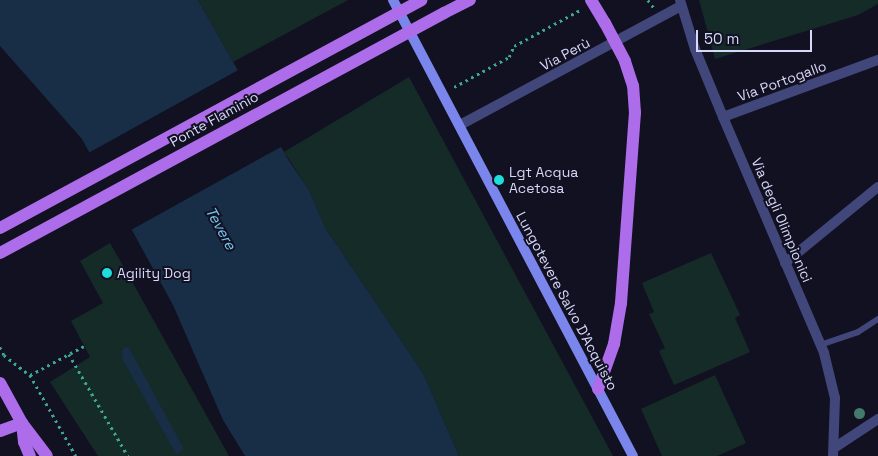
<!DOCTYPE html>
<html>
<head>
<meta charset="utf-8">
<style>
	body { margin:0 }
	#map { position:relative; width:878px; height:456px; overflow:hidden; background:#121122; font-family:"Space Grotesk",sans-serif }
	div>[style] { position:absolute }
	.green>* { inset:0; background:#152b28 }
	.water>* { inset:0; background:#172e46 }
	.pier>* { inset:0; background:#121122; transform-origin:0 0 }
	.path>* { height:2.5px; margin-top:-1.25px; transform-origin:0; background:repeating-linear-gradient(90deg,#3fa693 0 2.5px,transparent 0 6.5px) }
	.lane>* { height:6px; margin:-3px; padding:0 3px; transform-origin:3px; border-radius:3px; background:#42477b }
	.street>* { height:10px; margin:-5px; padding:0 5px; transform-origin:5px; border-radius:5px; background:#42477b }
	.secondary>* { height:10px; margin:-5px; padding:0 5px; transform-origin:5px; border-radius:5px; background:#7b86ed }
	.primary>* { height:12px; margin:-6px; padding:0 6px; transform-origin:6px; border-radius:6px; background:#ad6deb }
	.primary-bridge>* { height:12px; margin:-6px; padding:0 6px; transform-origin:6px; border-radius:6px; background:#ad6deb }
	.trees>* { width:11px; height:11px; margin:-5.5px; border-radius:50%; background:#447a6d }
	.dots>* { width:14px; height:14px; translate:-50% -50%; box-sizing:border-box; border:2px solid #121122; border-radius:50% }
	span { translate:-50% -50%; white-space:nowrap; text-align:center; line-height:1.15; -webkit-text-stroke:4px #121122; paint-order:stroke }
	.street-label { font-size:14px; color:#d7d8fa }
	.poi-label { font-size:14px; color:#d7d8fa }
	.left { translate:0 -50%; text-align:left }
	.water-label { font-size:15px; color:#73c3ec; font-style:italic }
	.scale { position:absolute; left:696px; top:30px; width:116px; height:22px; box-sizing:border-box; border:2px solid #d7d8fa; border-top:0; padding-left:6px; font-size:15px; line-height:18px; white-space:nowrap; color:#d7d8fa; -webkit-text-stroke:4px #121122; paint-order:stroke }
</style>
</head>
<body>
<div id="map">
	<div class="green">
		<i style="clip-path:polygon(198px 0,348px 0,233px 62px)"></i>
		<i style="clip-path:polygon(699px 0,878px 0,878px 4px,858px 15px,715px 59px)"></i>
		<i style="clip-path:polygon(409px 77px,613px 456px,459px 456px,423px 373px,326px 229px,308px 188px,284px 152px)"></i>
		<i style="clip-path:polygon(110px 243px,134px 285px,229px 456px,98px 456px,50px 382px,90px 357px,71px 321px,103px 303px,80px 261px)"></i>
		<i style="clip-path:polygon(711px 253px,740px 315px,735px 318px,750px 352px,674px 385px,659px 351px,665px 348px,649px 314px,654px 312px,642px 283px)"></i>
		<i style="clip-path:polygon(715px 375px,746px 443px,717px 456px,662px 456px,641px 409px)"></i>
	</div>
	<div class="water">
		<i style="clip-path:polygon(0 0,198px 0,289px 161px,308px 188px,326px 229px,423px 373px,459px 456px,245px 456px,223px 420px,173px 305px,82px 139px,0 46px)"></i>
		<i style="clip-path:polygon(125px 347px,129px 348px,184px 449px,176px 454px,123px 360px,122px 351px)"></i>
	</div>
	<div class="pier">
		<i style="left:240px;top:69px;width:88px;height:175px;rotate:61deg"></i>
	</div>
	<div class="path">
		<i style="left:648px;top:0;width:10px;rotate:53deg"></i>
		<i style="left:454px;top:87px;width:63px;rotate:-28.6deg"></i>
		<i style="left:509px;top:57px;width:12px;rotate:-66deg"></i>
		<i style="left:514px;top:46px;width:77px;rotate:-28.6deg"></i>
		<i style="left:0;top:347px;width:9px;rotate:63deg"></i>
		<i style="left:4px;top:355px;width:33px;rotate:38deg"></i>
		<i style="left:30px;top:375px;width:93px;rotate:60.4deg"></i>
		<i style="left:69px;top:354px;width:118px;rotate:60deg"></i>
		<i style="left:30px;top:375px;width:61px;rotate:-28.2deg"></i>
	</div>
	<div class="lane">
		<i style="left:820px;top:345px;width:40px;rotate:-18.9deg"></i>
		<i style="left:858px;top:332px;width:24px;rotate:-33deg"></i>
	</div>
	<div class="street">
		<i style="left:680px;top:0;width:51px;rotate:73deg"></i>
		<i style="left:695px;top:49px;width:74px;rotate:67.6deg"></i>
		<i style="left:723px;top:117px;width:257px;rotate:66.8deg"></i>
		<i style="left:824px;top:353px;width:46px;rotate:76.3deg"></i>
		<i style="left:835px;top:398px;width:58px;rotate:92deg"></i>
		<i style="left:723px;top:117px;width:165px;rotate:-20.2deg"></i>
		<i style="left:460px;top:125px;width:251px;rotate:-28.3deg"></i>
		<i style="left:785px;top:263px;width:120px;rotate:-39.3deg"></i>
		<i style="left:834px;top:448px;width:53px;rotate:-33.4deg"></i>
	</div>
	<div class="secondary">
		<i style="left:393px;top:0;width:515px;rotate:62.24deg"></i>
	</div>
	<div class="primary">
		<i style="left:591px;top:0;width:27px;rotate:59deg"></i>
		<i style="left:444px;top:13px;width:29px;rotate:-27deg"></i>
		<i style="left:0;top:383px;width:46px;rotate:61.2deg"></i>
		<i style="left:22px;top:423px;width:41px;rotate:52.9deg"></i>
		<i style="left:598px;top:389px;width:48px;rotate:-70.4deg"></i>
		<i style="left:614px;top:344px;width:42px;rotate:-80.3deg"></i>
		<i style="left:621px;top:303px;width:191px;rotate:-85.8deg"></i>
		<i style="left:635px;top:113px;width:27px;rotate:-94deg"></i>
		<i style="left:633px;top:86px;width:26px;rotate:-108deg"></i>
		<i style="left:22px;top:423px;width:19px;rotate:84deg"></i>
		<i style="left:24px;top:442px;width:15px;rotate:67deg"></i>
		<i style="left:0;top:431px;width:23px;rotate:-20deg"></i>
	</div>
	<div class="primary-bridge">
		<i style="left:605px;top:23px;width:43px;rotate:62.2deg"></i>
		<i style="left:0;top:228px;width:479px;rotate:-28.4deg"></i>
		<i style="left:0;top:253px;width:505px;rotate:-28.39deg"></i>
	</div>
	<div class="trees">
		<i style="left:859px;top:413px"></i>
	</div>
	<div class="dots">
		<i style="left:499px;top:180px;background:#1fdeda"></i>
		<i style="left:107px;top:273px;background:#1fdeda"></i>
	</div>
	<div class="street-label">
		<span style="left:565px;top:54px;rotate:-28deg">Via Perù</span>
		<span style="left:782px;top:81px;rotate:-20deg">Via Portogallo</span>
		<span style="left:214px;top:119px;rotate:-29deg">Ponte Flaminio</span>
		<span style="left:782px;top:220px;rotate:67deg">Via degli Olimpionici</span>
		<span style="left:567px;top:301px;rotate:62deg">Lungotevere Salvo D'Acquisto</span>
	</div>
	<div class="poi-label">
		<span class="left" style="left:509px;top:180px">Lgt Acqua<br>Acetosa</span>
		<span class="left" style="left:117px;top:273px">Agility Dog</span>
	</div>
	<div class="water-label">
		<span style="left:221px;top:228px;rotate:61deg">Tevere</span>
	</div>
	<div class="scale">50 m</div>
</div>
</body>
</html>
